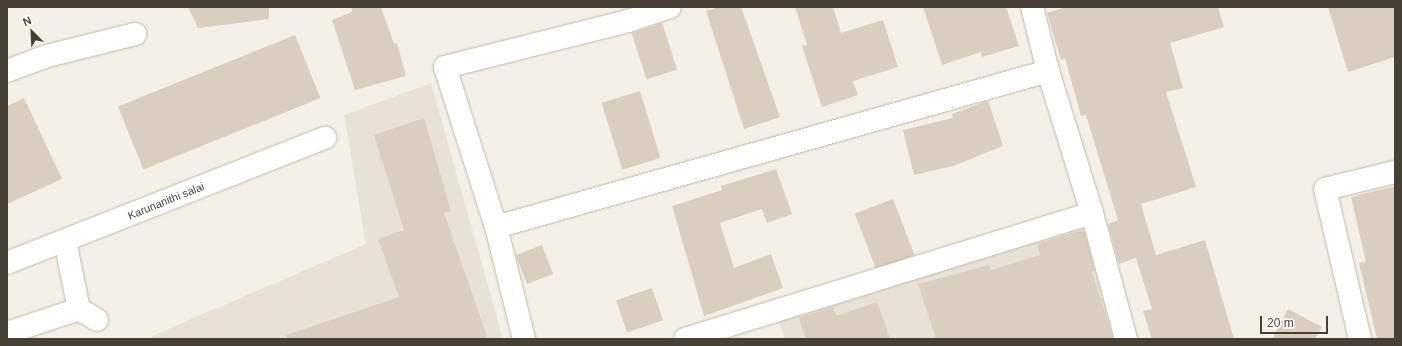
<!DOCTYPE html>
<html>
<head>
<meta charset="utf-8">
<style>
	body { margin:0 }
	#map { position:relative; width:1402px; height:346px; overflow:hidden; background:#f4f0e8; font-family:Arial,sans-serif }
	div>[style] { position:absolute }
	.residential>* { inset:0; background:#e8e2d6 }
	.building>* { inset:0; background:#d9cec0; transform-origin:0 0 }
	.roads { filter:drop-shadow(0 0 1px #c0b8aa) drop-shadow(0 0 1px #c0b8aa) }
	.minor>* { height:22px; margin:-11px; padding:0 11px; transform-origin:11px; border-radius:11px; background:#fff }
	span { translate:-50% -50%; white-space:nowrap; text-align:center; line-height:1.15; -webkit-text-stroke:3px #fff; paint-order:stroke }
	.street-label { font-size:11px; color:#474036 }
	.frame { position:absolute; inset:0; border:8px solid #474036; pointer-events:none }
	.north { position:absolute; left:12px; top:12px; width:40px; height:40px; -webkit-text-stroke:3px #fff; paint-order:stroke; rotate:336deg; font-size:11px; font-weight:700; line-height:16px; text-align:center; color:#474036 }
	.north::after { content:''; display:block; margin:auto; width:14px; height:18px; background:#474036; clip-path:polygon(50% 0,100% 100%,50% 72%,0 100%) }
	.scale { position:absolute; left:1260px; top:316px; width:68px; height:18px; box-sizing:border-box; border:2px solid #474036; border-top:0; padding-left:5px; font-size:12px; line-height:14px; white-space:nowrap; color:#474036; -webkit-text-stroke:3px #fff; paint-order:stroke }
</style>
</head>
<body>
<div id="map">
	<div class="residential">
		<i style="clip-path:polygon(431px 83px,503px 339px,153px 339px,152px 336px,366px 244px,344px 115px)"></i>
		<i style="clip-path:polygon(1088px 223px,1119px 339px,785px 339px,778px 319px)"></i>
	</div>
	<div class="building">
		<i style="clip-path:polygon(188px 7px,269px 7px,269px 19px,198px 28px)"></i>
		<i style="clip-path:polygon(351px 7px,381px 7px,394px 44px,397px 43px,406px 76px,355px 90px,332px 20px,352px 12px)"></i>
		<i style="clip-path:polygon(719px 7px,741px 7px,780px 117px,744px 129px,706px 11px)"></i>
		<i style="clip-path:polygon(795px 7px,833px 7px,841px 33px,883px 20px,898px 67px,853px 81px,858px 95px,822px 107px,802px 46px,807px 45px)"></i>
		<i style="clip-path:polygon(923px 7px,1006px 7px,1019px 46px,982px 57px,981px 52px,942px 65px)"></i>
		<i style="clip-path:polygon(1066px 7px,1218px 7px,1224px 27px,1170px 43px,1183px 88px,1166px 92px,1196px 187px,1141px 204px,1156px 255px,1205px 240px,1234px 339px,1152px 339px,1143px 311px,1152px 309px,1136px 258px,1119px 264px,1108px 224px,1118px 220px,1086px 115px,1081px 116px,1065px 58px,1061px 60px,1047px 13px)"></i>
		<i style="clip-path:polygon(1328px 7px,1395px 7px,1395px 57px,1348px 72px)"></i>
		<i style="left:662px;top:23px;width:49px;height:32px;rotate:72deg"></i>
		<i style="left:295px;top:35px;width:68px;height:191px;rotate:68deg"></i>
		<i style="left:640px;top:91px;width:70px;height:40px;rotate:73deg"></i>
		<i style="clip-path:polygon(24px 98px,62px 179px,7px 204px,7px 106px)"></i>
		<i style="clip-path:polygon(988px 101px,1003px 146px,953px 166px,914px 175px,903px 130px,953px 118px,952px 114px)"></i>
		<i style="clip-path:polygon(424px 118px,451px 211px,444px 213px,488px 339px,287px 339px,286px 335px,399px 297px,378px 239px,404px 230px,374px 135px)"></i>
		<i style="clip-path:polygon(776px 169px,792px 214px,767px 223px,762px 209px,720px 223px,734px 268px,771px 254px,783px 288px,704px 316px,672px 206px,722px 190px,721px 186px)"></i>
		<i style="clip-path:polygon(1395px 186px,1395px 339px,1377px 339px,1359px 263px,1366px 262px,1351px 197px)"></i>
		<i style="left:893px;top:199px;width:60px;height:41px;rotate:69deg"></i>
		<i style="clip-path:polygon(1079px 231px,1084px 231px,1095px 271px,1092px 272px,1113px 339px,936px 339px,918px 284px,989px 265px,991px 270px,1040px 255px,1037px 244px)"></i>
		<i style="left:542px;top:245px;width:31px;height:28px;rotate:69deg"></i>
		<i style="left:652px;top:288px;width:34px;height:38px;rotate:71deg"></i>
		<i style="clip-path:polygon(877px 302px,890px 339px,806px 339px,799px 318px,833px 307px,836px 316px)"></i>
		<i style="clip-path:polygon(1288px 309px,1322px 327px,1315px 339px,1272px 339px)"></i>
	</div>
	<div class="roads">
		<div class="minor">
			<i style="left:1032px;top:7px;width:66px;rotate:76deg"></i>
			<i style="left:1048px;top:71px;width:149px;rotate:72.8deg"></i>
			<i style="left:1092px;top:213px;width:131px;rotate:74.9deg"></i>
			<i style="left:7px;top:71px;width:43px;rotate:-20.6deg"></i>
			<i style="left:47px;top:56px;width:91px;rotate:-14deg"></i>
			<i style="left:496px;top:227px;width:574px;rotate:-15.78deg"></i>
			<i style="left:65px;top:241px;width:69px;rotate:78.4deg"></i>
			<i style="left:79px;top:309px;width:21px;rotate:31deg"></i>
			<i style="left:7px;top:263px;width:342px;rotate:-21.5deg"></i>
			<i style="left:7px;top:333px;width:76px;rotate:-18.4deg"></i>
			<i style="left:524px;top:339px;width:115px;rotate:-104deg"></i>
			<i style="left:496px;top:227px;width:168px;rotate:-107.7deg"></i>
			<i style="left:445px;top:67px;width:189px;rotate:-14.1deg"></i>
			<i style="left:628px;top:21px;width:44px;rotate:-18.4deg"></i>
			<i style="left:685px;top:339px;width:426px;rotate:-17.2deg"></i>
			<i style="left:1360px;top:339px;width:154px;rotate:-103.1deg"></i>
			<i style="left:1325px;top:189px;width:72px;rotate:-13.7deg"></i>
		</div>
	</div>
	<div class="street-label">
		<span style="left:166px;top:201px;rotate:-22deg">Karunanithi salai</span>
	</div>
	<div class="frame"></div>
	<div class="north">N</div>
	<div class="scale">20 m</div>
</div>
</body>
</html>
